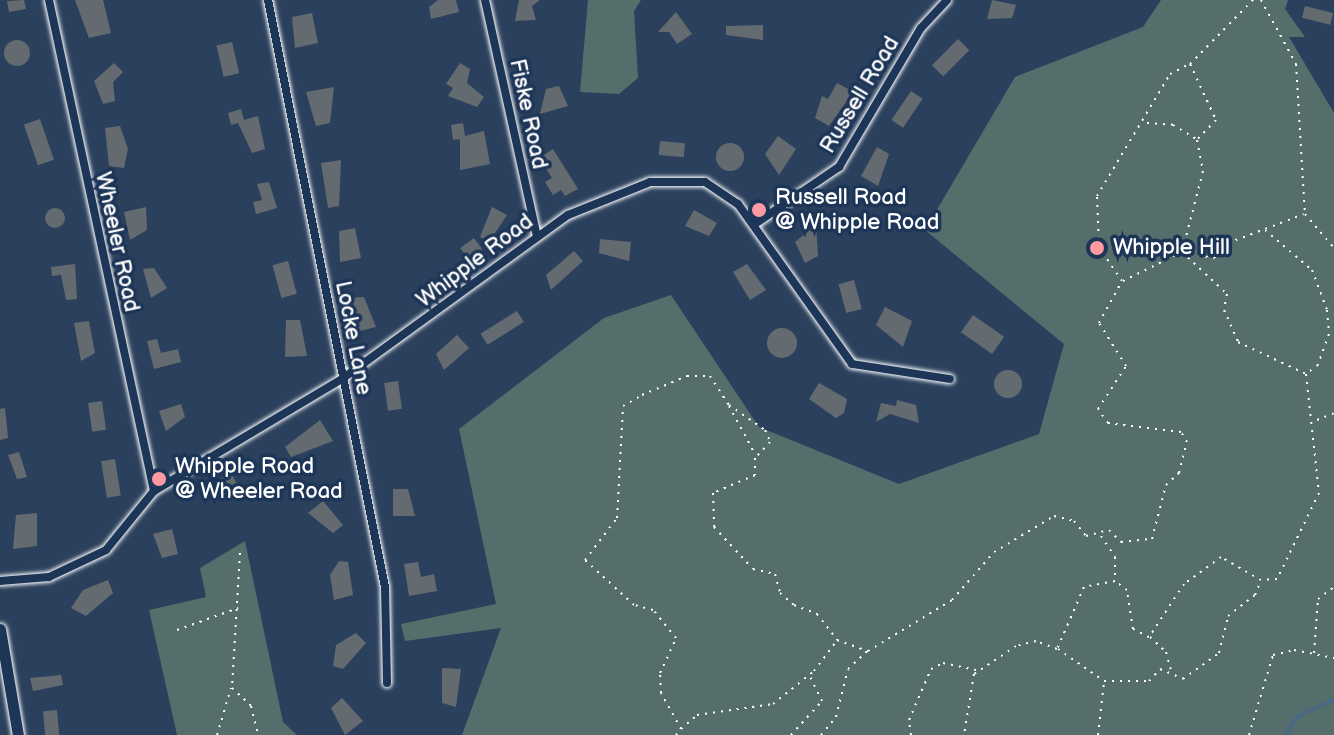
<!DOCTYPE html>
<html>
<head>
<meta charset="utf-8">
<style>
	body { margin:0 }
	#map { position:relative; width:1334px; height:735px; overflow:hidden; background:#2b405c; font-family:"Balsamiq Sans",sans-serif }
	div>[style] { position:absolute }
	.green>* { inset:0; background:#556e6b }
	.stream>* { height:3px; margin:-1.5px; padding:0 1.5px; transform-origin:1.5px; border-radius:1.5px; background:#47678c }
	.building>* { inset:0; background:#646b70; transform-origin:0 0 }
	.round { border-radius:50% }
	.path>* { height:2px; margin-top:-1px; transform-origin:0; background:repeating-linear-gradient(90deg,#fff 0 2px,transparent 0 8px) }
	.roads { filter:drop-shadow(0 0 2px #fff) drop-shadow(0 0 2px #fff) }
	.street>* { height:8px; margin:-4px; padding:0 4px; transform-origin:4px; border-radius:4px; background:#1d3557 }
	.secondary>* { height:11px; margin:-5.5px; padding:0 5.5px; transform-origin:5.5px; border-radius:5.5px; background:#1d3557 }
	.dots>* { width:22px; height:22px; translate:-50% -50%; box-sizing:border-box; border:4px solid #1d3557; border-radius:50% }
	span { translate:-50% -50%; white-space:nowrap; text-align:center; line-height:1.15; -webkit-text-stroke:7px #1d3557; paint-order:stroke }
	.street-label { font-size:22px; color:#fff }
	.poi-label { font-size:22px; color:#fff }
	.left { translate:0 -50%; text-align:left }
</style>
</head>
<body>
<div id="map">
	<div class="green">
		<i style="clip-path:polygon(588px 0,641px 0,634px 11px,638px 78px,619px 94px,580px 92px)"></i>
		<i style="clip-path:polygon(1161px 0,1288px 0,1285px 9px,1305px 37px,1289px 37px,1334px 113px,1334px 735px,462px 735px,501px 628px,405px 641px,401px 624px,496px 604px,459px 429px,604px 318px,671px 295px,759px 427px,899px 484px,1039px 434px,1064px 344px,925px 230px,1015px 77px,1143px 27px)"></i>
		<i style="clip-path:polygon(245px 541px,283px 722px,297px 735px,177px 735px,149px 610px,206px 597px,200px 568px)"></i>
	</div>
	<div class="stream">
		<i style="left:1285px;top:735px;width:22px;rotate:-58deg"></i>
		<i style="left:1297px;top:716px;width:41px;rotate:-24.7deg"></i>
	</div>
	<div class="building">
		<i style="clip-path:polygon(24px 0,26px 9px,9px 12px,7px 1px)"></i>
		<i style="clip-path:polygon(75px 0,103px 0,111px 33px,89px 38px)"></i>
		<i style="clip-path:polygon(438px 0,456px 0,459px 12px,431px 19px,429px 7px)"></i>
		<i style="clip-path:polygon(519px 0,540px 0,532px 6px,536px 20px,515px 21px)"></i>
		<i style="clip-path:polygon(992px 0,1016px 5px,1012px 18px,987px 19px)"></i>
		<i style="left:1305px;top:6px;width:29px;height:12px;rotate:14deg"></i>
		<i style="clip-path:polygon(676px 12px,692px 34px,677px 44px,669px 32px,658px 32px)"></i>
		<i style="clip-path:polygon(312px 13px,318px 43px,295px 48px,292px 17px)"></i>
		<i style="clip-path:polygon(763px 25px,763px 40px,726px 35px,726px 26px)"></i>
		<i style="left:958px;top:39px;width:16px;height:37px;rotate:45deg"></i>
		<i class="round" style="left:4px;top:40px;width:26px;height:26px"></i>
		<i style="left:232px;top:42px;width:32px;height:16px;rotate:77deg"></i>
		<i style="clip-path:polygon(114px 63px,123px 72px,113px 82px,115px 101px,103px 104px,94px 81px)"></i>
		<i style="clip-path:polygon(460px 63px,470px 69px,467px 83px,484px 97px,477px 107px,448px 96px,453px 88px,446px 84px)"></i>
		<i style="clip-path:polygon(837px 83px,850px 90px,849px 98px,829px 126px,815px 118px,822px 96px,828px 99px)"></i>
		<i style="clip-path:polygon(559px 86px,568px 106px,540px 114px,546px 89px)"></i>
		<i style="clip-path:polygon(334px 87px,330px 123px,316px 126px,306px 92px)"></i>
		<i style="left:911px;top:91px;width:14px;height:35px;rotate:34deg"></i>
		<i style="clip-path:polygon(241px 109px,244px 120px,258px 116px,265px 149px,252px 153px,238px 123px,231px 125px,228px 113px)"></i>
		<i style="left:40px;top:119px;width:43px;height:17px;rotate:71deg"></i>
		<i style="clip-path:polygon(463px 123px,465px 136px,484px 131px,490px 164px,460px 170px,460px 139px,453px 140px,451px 125px)"></i>
		<i style="clip-path:polygon(120px 126px,128px 149px,124px 168px,109px 166px,105px 128px)"></i>
		<i style="clip-path:polygon(778px 136px,796px 149px,779px 175px,765px 154px)"></i>
		<i style="left:660px;top:141px;width:25px;height:14px;rotate:5deg"></i>
		<i class="round" style="left:716px;top:143px;width:28px;height:28px"></i>
		<i style="clip-path:polygon(877px 147px,889px 154px,878px 186px,861px 176px)"></i>
		<i style="clip-path:polygon(553px 149px,578px 189px,565px 196px,561px 190px,553px 195px,545px 182px,552px 178px,539px 158px)"></i>
		<i style="clip-path:polygon(341px 160px,339px 206px,328px 208px,321px 163px)"></i>
		<i style="clip-path:polygon(269px 182px,277px 208px,256px 214px,253px 202px,262px 200px,257px 184px)"></i>
		<i style="clip-path:polygon(146px 207px,147px 230px,130px 240px,124px 212px)"></i>
		<i style="clip-path:polygon(492px 207px,507px 215px,489px 242px,480px 237px)"></i>
		<i class="round" style="left:45px;top:208px;width:20px;height:20px"></i>
		<i style="clip-path:polygon(694px 210px,717px 223px,709px 236px,685px 226px)"></i>
		<i style="clip-path:polygon(816px 225px,818px 256px,805px 263px,795px 242px)"></i>
		<i style="clip-path:polygon(355px 228px,361px 258px,340px 262px,339px 231px)"></i>
		<i style="left:474px;top:238px;width:14px;height:17px;rotate:54deg"></i>
		<i style="clip-path:polygon(600px 239px,631px 242px,629px 261px,599px 253px)"></i>
		<i style="clip-path:polygon(574px 251px,583px 261px,551px 290px,546px 275px)"></i>
		<i style="left:288px;top:261px;width:34px;height:16px;rotate:75deg"></i>
		<i style="clip-path:polygon(75px 264px,77px 299px,66px 300px,61px 275px,52px 276px,51px 267px)"></i>
		<i style="clip-path:polygon(747px 264px,766px 290px,750px 300px,733px 272px)"></i>
		<i style="clip-path:polygon(154px 268px,167px 288px,151px 298px,143px 269px)"></i>
		<i style="left:854px;top:280px;width:30px;height:16px;rotate:75deg"></i>
		<i style="clip-path:polygon(364px 297px,376px 327px,356px 332px,351px 298px)"></i>
		<i style="clip-path:polygon(885px 307px,912px 321px,903px 347px,876px 325px)"></i>
		<i style="left:517px;top:311px;width:13px;height:43px;rotate:58deg"></i>
		<i style="left:973px;top:315px;width:38px;height:21px;rotate:35deg"></i>
		<i style="clip-path:polygon(286px 320px,300px 320px,307px 356px,285px 357px)"></i>
		<i style="clip-path:polygon(89px 321px,95px 353px,81px 361px,74px 323px)"></i>
		<i class="round" style="left:767px;top:328px;width:30px;height:30px"></i>
		<i style="clip-path:polygon(457px 335px,469px 348px,444px 370px,436px 354px)"></i>
		<i style="clip-path:polygon(157px 339px,161px 353px,178px 349px,181px 362px,154px 369px,147px 341px)"></i>
		<i class="round" style="left:994px;top:370px;width:28px;height:28px"></i>
		<i style="left:398px;top:381px;width:28px;height:14px;rotate:82deg"></i>
		<i style="clip-path:polygon(819px 383px,847px 399px,844px 413px,836px 418px,809px 399px)"></i>
		<i style="clip-path:polygon(897px 400px,916px 405px,919px 423px,890px 414px,876px 422px,881px 403px,896px 406px)"></i>
		<i style="left:102px;top:401px;width:29px;height:14px;rotate:82deg"></i>
		<i style="clip-path:polygon(181px 404px,185px 417px,166px 431px,159px 411px)"></i>
		<i style="clip-path:polygon(5px 408px,8px 438px,0 440px,0 409px)"></i>
		<i style="clip-path:polygon(320px 420px,333px 441px,291px 457px,285px 447px)"></i>
		<i style="clip-path:polygon(19px 452px,27px 477px,17px 479px,8px 455px)"></i>
		<i style="left:115px;top:459px;width:37px;height:14px;rotate:81deg"></i>
		<i style="left:231px;top:473px;width:21px;height:14px;rotate:61deg"></i>
		<i style="clip-path:polygon(393px 489px,408px 489px,415px 516px,393px 516px)"></i>
		<i style="clip-path:polygon(323px 501px,343px 525px,333px 533px,308px 513px)"></i>
		<i style="clip-path:polygon(37px 513px,37px 546px,13px 549px,16px 515px)"></i>
		<i style="clip-path:polygon(172px 529px,178px 554px,162px 558px,153px 534px)"></i>
		<i style="clip-path:polygon(339px 561px,348px 562px,353px 595px,334px 600px,330px 575px)"></i>
		<i style="clip-path:polygon(418px 562px,421px 577px,434px 574px,437px 591px,409px 596px,404px 564px)"></i>
		<i style="clip-path:polygon(108px 580px,113px 593px,86px 616px,71px 608px,83px 590px)"></i>
		<i style="clip-path:polygon(356px 633px,366px 643px,343px 669px,333px 666px,336px 645px)"></i>
		<i style="clip-path:polygon(442px 668px,461px 669px,456px 707px,442px 703px)"></i>
		<i style="clip-path:polygon(61px 675px,63px 685px,33px 691px,30px 678px)"></i>
		<i style="clip-path:polygon(342px 698px,363px 721px,345px 735px,331px 708px)"></i>
		<i style="left:57px;top:710px;width:25px;height:14px;rotate:85deg"></i>
	</div>
	<div class="path">
		<i style="left:1261px;top:0;width:73px;rotate:61.3deg"></i>
		<i style="left:1296px;top:64px;width:150px;rotate:86.6deg"></i>
		<i style="left:1305px;top:214px;width:45px;rotate:49.5deg"></i>
		<i style="left:1190px;top:64px;width:90px;rotate:-45.5deg"></i>
		<i style="left:1147px;top:123px;width:26px;rotate:4deg"></i>
		<i style="left:1173px;top:125px;width:27px;rotate:31deg"></i>
		<i style="left:1265px;top:230px;width:62px;rotate:40.4deg"></i>
		<i style="left:1312px;top:270px;width:43px;rotate:69.4deg"></i>
		<i style="left:1327px;top:310px;width:24px;rotate:85deg"></i>
		<i style="left:1329px;top:334px;width:33px;rotate:110deg"></i>
		<i style="left:1318px;top:365px;width:14px;rotate:144deg"></i>
		<i style="left:1123px;top:281px;width:66px;rotate:-26.2deg"></i>
		<i style="left:1182px;top:252px;width:33px;rotate:11deg"></i>
		<i style="left:1214px;top:258px;width:21px;rotate:-47deg"></i>
		<i style="left:1228px;top:243px;width:81px;rotate:-20.9deg"></i>
		<i style="left:729px;top:406px;width:55px;rotate:61.6deg"></i>
		<i style="left:1317px;top:420px;width:18px;rotate:-22deg"></i>
		<i style="left:1101px;top:536px;width:25px;rotate:56deg"></i>
		<i style="left:1115px;top:557px;width:24px;rotate:90deg"></i>
		<i style="left:240px;top:553px;width:135px;rotate:93.4deg"></i>
		<i style="left:232px;top:688px;width:26px;rotate:43deg"></i>
		<i style="left:251px;top:706px;width:30px;rotate:76deg"></i>
		<i style="left:177px;top:630px;width:65px;rotate:-19.8deg"></i>
		<i style="left:1150px;top:637px;width:22px;rotate:43deg"></i>
		<i style="left:1166px;top:652px;width:20px;rotate:75deg"></i>
		<i style="left:1058px;top:649px;width:56px;rotate:34.8deg"></i>
		<i style="left:1104px;top:681px;width:45px"></i>
		<i style="left:1149px;top:681px;width:16px;rotate:-47deg"></i>
		<i style="left:1160px;top:669px;width:25px;rotate:23deg"></i>
		<i style="left:1183px;top:679px;width:44px;rotate:-35.8deg"></i>
		<i style="left:1219px;top:653px;width:38px;rotate:-76deg"></i>
		<i style="left:1228px;top:616px;width:34px;rotate:-38deg"></i>
		<i style="left:1255px;top:595px;width:16px;rotate:-68deg"></i>
		<i style="left:1314px;top:653px;width:54px;rotate:-85.8deg"></i>
		<i style="left:1318px;top:599px;width:20px;rotate:-37deg"></i>
		<i style="left:681px;top:729px;width:21px;rotate:-41deg"></i>
		<i style="left:697px;top:715px;width:77px;rotate:-8.2deg"></i>
		<i style="left:773px;top:704px;width:53px;rotate:-38.8deg"></i>
		<i style="left:814px;top:671px;width:38px;rotate:-53deg"></i>
		<i style="left:217px;top:735px;width:49px;rotate:-73.4deg"></i>
		<i style="left:676px;top:735px;width:8px;rotate:-50deg"></i>
		<i style="left:681px;top:729px;width:41px;rotate:-119.1deg"></i>
		<i style="left:661px;top:693px;width:20px;rotate:-93deg"></i>
		<i style="left:660px;top:673px;width:38px;rotate:-65deg"></i>
		<i style="left:676px;top:638px;width:36px;rotate:-129deg"></i>
		<i style="left:653px;top:610px;width:20px;rotate:-165deg"></i>
		<i style="left:634px;top:605px;width:67px;rotate:-137.4deg"></i>
		<i style="left:585px;top:560px;width:53px;rotate:-52.7deg"></i>
		<i style="left:617px;top:518px;width:112px;rotate:-86.9deg"></i>
		<i style="left:623px;top:406px;width:22px;rotate:-30deg"></i>
		<i style="left:642px;top:395px;width:49px;rotate:-22.9deg"></i>
		<i style="left:687px;top:376px;width:23px"></i>
		<i style="left:710px;top:376px;width:35px;rotate:57deg"></i>
		<i style="left:729px;top:405px;width:44px;rotate:34.8deg"></i>
		<i style="left:765px;top:430px;width:13px;rotate:67deg"></i>
		<i style="left:770px;top:442px;width:22px;rotate:133deg"></i>
		<i style="left:755px;top:458px;width:17px;rotate:90deg"></i>
		<i style="left:755px;top:475px;width:46px;rotate:156.8deg"></i>
		<i style="left:713px;top:493px;width:34px;rotate:88deg"></i>
		<i style="left:714px;top:527px;width:57px;rotate:47.1deg"></i>
		<i style="left:753px;top:569px;width:23px;rotate:13deg"></i>
		<i style="left:775px;top:574px;width:20px;rotate:75deg"></i>
		<i style="left:780px;top:593px;width:18px;rotate:41deg"></i>
		<i style="left:794px;top:605px;width:25px;rotate:21deg"></i>
		<i style="left:817px;top:614px;width:33px;rotate:52deg"></i>
		<i style="left:837px;top:640px;width:33px;rotate:20deg"></i>
		<i style="left:868px;top:651px;width:98px;rotate:-31.3deg"></i>
		<i style="left:952px;top:600px;width:64px;rotate:-48.8deg"></i>
		<i style="left:994px;top:552px;width:70px;rotate:-31deg"></i>
		<i style="left:1054px;top:516px;width:21px;rotate:14deg"></i>
		<i style="left:1074px;top:521px;width:19px;rotate:51deg"></i>
		<i style="left:1086px;top:536px;width:24px;rotate:-15deg"></i>
		<i style="left:1109px;top:530px;width:17px;rotate:45deg"></i>
		<i style="left:1121px;top:542px;width:31px;rotate:-6deg"></i>
		<i style="left:1152px;top:539px;width:56px;rotate:-75.5deg"></i>
		<i style="left:1166px;top:485px;width:18px;rotate:-43deg"></i>
		<i style="left:1179px;top:473px;width:32px;rotate:-76deg"></i>
		<i style="left:1187px;top:442px;width:12px;rotate:-121deg"></i>
		<i style="left:1181px;top:432px;width:74px;rotate:-173deg"></i>
		<i style="left:1108px;top:423px;width:17px;rotate:-126deg"></i>
		<i style="left:1098px;top:409px;width:51px;rotate:-56.9deg"></i>
		<i style="left:1126px;top:366px;width:51px;rotate:-122.1deg"></i>
		<i style="left:1099px;top:323px;width:48px;rotate:-61.3deg"></i>
		<i style="left:1122px;top:281px;width:41px;rotate:-124.1deg"></i>
		<i style="left:1099px;top:247px;width:51px;rotate:-92.2deg"></i>
		<i style="left:1097px;top:196px;width:142px;rotate:-59.1deg"></i>
		<i style="left:1170px;top:74px;width:22px;rotate:-27deg"></i>
		<i style="left:1190px;top:64px;width:62px;rotate:65.1deg"></i>
		<i style="left:1216px;top:120px;width:28px;rotate:134deg"></i>
		<i style="left:1197px;top:140px;width:32px;rotate:79deg"></i>
		<i style="left:1203px;top:171px;width:84px;rotate:104.5deg"></i>
		<i style="left:1182px;top:252px;width:62px;rotate:43deg"></i>
		<i style="left:1227px;top:294px;width:16px;rotate:101deg"></i>
		<i style="left:1224px;top:310px;width:35px;rotate:66deg"></i>
		<i style="left:1238px;top:342px;width:75px;rotate:25.2deg"></i>
		<i style="left:1306px;top:374px;width:120px;rotate:83.8deg"></i>
		<i style="left:1319px;top:493px;width:96px;rotate:116deg"></i>
		<i style="left:1277px;top:579px;width:16px;rotate:176deg"></i>
		<i style="left:1261px;top:580px;width:46px;rotate:-150.1deg"></i>
		<i style="left:1221px;top:557px;width:46px;rotate:143.9deg"></i>
		<i style="left:1184px;top:584px;width:64px;rotate:123.4deg"></i>
		<i style="left:1149px;top:637px;width:18px;rotate:-153deg"></i>
		<i style="left:1133px;top:629px;width:39px;rotate:-99deg"></i>
		<i style="left:1127px;top:590px;width:15px;rotate:-143deg"></i>
		<i style="left:1115px;top:581px;width:32px;rotate:169deg"></i>
		<i style="left:1084px;top:587px;width:68px;rotate:113.5deg"></i>
		<i style="left:1057px;top:649px;width:22px;rotate:-159deg"></i>
		<i style="left:1036px;top:641px;width:21px;rotate:166deg"></i>
		<i style="left:1016px;top:646px;width:50px;rotate:146.3deg"></i>
		<i style="left:974px;top:674px;width:62px;rotate:99.3deg"></i>
		<i style="left:791px;top:735px;width:46px;rotate:-47.6deg"></i>
		<i style="left:822px;top:701px;width:28px;rotate:-116deg"></i>
		<i style="left:821px;top:735px;width:23px;rotate:-50deg"></i>
		<i style="left:836px;top:717px;width:49px;rotate:-76deg"></i>
		<i style="left:848px;top:669px;width:26px;rotate:-43deg"></i>
		<i style="left:911px;top:735px;width:15px;rotate:-98deg"></i>
		<i style="left:909px;top:720px;width:56px;rotate:-66.7deg"></i>
		<i style="left:931px;top:669px;width:13px;rotate:-27deg"></i>
		<i style="left:943px;top:663px;width:35px;rotate:12deg"></i>
		<i style="left:1098px;top:735px;width:53px;rotate:-83.5deg"></i>
		<i style="left:1249px;top:735px;width:84px;rotate:-73.3deg"></i>
		<i style="left:1273px;top:655px;width:22px;rotate:-13deg"></i>
		<i style="left:1294px;top:650px;width:41px;rotate:11.3deg"></i>
	</div>
	<div class="roads">
		<div class="street">
			<i style="left:49px;top:0;width:502px;rotate:77.93deg"></i>
			<i style="left:268px;top:0;width:599px;rotate:78.73deg"></i>
			<i style="left:385px;top:587px;width:96px;rotate:88.8deg"></i>
			<i style="left:485px;top:0;width:242px;rotate:77.6deg"></i>
			<i style="left:755px;top:224px;width:102px;rotate:-34.2deg"></i>
			<i style="left:839px;top:167px;width:161px;rotate:-59.5deg"></i>
			<i style="left:921px;top:28px;width:38px;rotate:-47deg"></i>
			<i style="left:0;top:581px;width:49px;rotate:-4.7deg"></i>
			<i style="left:49px;top:577px;width:63px;rotate:-25.3deg"></i>
			<i style="left:106px;top:550px;width:76px;rotate:-50.9deg"></i>
			<i style="left:154px;top:491px;width:219px;rotate:-30.8deg"></i>
			<i style="left:342px;top:379px;width:279px;rotate:-36deg"></i>
			<i style="left:568px;top:215px;width:88px;rotate:-21.9deg"></i>
			<i style="left:650px;top:182px;width:55px"></i>
			<i style="left:705px;top:182px;width:40px;rotate:34deg"></i>
			<i style="left:738px;top:204px;width:196px;rotate:54.5deg"></i>
			<i style="left:852px;top:364px;width:99px;rotate:8.7deg"></i>
		</div>
		<div class="secondary">
			<i style="left:0;top:629px;width:108px;rotate:80.4deg"></i>
		</div>
	</div>
	<div class="dots">
		<i style="left:759px;top:210px;background:#ff9aa2"></i>
		<i style="left:1097px;top:248px;background:#ff9aa2"></i>
		<i style="left:159px;top:479px;background:#ff9aa2"></i>
	</div>
	<div class="street-label">
		<span style="left:860px;top:95px;rotate:-59deg">Russell Road</span>
		<span style="left:528px;top:114px;rotate:78deg">Fiske Road</span>
		<span style="left:117px;top:242px;rotate:78deg">Wheeler Road</span>
		<span style="left:475px;top:261px;rotate:-37deg">Whipple Road</span>
		<span style="left:353px;top:338px;rotate:79deg">Locke Lane</span>
	</div>
	<div class="poi-label">
		<span class="left" style="left:775px;top:210px">Russell Road<br>@ Whipple Road</span>
		<span class="left" style="left:1113px;top:248px">Whipple Hill</span>
		<span class="left" style="left:175px;top:479px">Whipple Road<br>@ Wheeler Road</span>
	</div>
</div>
</body>
</html>
